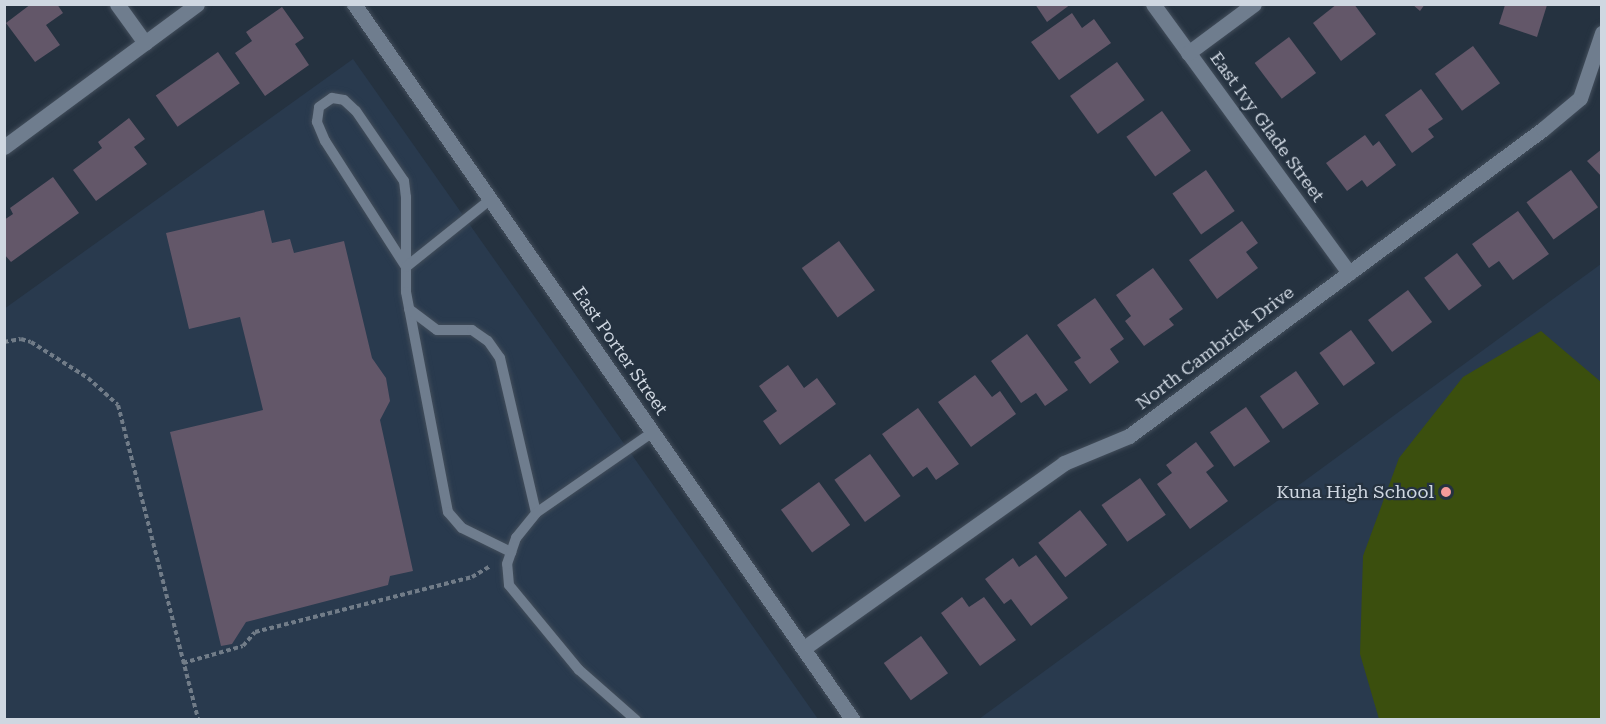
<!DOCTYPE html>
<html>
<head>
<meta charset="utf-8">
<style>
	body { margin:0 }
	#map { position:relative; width:1606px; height:724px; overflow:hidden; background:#253240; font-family:"Roboto Serif",serif }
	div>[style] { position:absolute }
	.built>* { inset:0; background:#293a4e }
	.green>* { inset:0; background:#3b4f0e }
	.building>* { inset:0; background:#635769; transform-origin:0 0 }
	.path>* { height:4px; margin-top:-2px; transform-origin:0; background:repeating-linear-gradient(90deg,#717c88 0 4.5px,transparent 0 7.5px) }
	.roads { filter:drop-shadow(0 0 2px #434e5b) drop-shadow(0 0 2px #434e5b) }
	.service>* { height:10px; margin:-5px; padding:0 5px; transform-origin:5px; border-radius:5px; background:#6f7d8e }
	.minor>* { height:15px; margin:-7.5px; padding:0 7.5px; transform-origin:7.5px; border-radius:7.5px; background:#6f7d8e }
	.tertiary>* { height:15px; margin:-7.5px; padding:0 7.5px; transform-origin:7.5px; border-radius:7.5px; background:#6f7d8e }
	.dots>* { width:16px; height:16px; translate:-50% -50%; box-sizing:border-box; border:3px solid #253240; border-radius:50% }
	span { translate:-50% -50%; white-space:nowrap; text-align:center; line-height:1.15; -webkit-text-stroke:4.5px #253240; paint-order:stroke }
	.street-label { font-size:18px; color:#cfd7e1 }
	.poi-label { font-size:18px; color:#cfd7e1 }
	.right { translate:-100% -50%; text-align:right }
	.frame { position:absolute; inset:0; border:6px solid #cfd7e1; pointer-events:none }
</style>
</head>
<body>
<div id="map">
	<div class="built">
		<i style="clip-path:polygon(353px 59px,818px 719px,5px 719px,4px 309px)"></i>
		<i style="clip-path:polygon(1601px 264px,1601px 719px,979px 719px)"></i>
	</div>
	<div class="green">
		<i style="clip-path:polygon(1541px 331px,1601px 382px,1601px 719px,1379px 719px,1360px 654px,1363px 556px,1399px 458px,1463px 377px)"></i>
	</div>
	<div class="building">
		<i style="clip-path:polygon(31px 4px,57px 4px,63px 13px,46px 25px,60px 45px,35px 62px,6px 23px)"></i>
		<i style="clip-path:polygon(1035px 4px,1071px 4px,1047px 22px)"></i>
		<i style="clip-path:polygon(1337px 4px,1354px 4px,1376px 34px,1341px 61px,1313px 23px)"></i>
		<i style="clip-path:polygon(1412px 4px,1425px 4px,1420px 11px)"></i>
		<i style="clip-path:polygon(1505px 5px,1547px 5px,1537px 37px,1499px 24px)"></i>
		<i style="clip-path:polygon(282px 7px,304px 38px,295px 44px,309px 65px,265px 96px,235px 53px,252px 41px,246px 32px)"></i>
		<i style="clip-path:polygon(1072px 13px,1082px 28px,1094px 19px,1111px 43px,1059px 80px,1031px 42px)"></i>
		<i style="left:1289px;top:37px;width:45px;height:43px;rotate:53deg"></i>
		<i style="left:1473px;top:46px;width:46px;height:47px;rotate:54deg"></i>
		<i style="left:218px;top:52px;width:38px;height:76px;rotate:55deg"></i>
		<i style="left:1117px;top:62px;width:47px;height:58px;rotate:54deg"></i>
		<i style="clip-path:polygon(1421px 89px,1443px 119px,1428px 129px,1434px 137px,1412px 153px,1385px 115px)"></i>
		<i style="left:1162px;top:111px;width:49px;height:44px;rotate:54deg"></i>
		<i style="clip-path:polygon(129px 118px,145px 139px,134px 147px,147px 164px,96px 201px,73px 170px,102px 148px,98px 142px)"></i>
		<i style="clip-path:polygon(1365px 135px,1373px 146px,1379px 141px,1396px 165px,1367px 187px,1362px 180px,1347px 191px,1326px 163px)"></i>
		<i style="clip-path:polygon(1602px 149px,1602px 177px,1587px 161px)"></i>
		<i style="left:1206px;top:170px;width:50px;height:41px;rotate:55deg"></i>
		<i style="left:1571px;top:170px;width:46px;height:55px;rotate:54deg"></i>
		<i style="clip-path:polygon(53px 177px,79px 213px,11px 262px,4px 254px,4px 220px,13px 214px,10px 208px)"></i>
		<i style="clip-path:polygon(264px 210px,272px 243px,290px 239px,294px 253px,344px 241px,372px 358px,386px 378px,390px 401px,380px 420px,413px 571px,390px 576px,388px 585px,246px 622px,232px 644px,221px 646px,170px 432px,263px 410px,240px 317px,189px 329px,166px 233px)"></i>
		<i style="clip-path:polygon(1518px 211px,1549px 254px,1513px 280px,1499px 261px,1489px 268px,1472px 244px)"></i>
		<i style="clip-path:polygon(1242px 221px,1258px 243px,1246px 252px,1258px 268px,1217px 299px,1189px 260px)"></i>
		<i style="left:839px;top:241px;width:61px;height:46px;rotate:54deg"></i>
		<i style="left:1457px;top:253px;width:41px;height:41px;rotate:53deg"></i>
		<i style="clip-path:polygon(1153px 268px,1183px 309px,1169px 319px,1174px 325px,1144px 346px,1125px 321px,1131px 316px,1116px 295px)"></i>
		<i style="left:1408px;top:290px;width:40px;height:50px;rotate:53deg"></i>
		<i style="clip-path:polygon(1095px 298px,1124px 339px,1110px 349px,1119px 362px,1090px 384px,1074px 362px,1081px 358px,1057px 325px)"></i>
		<i style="left:1351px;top:330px;width:41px;height:39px;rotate:54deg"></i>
		<i style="clip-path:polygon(1027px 334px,1068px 390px,1045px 406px,1036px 393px,1021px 403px,991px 361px)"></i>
		<i style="clip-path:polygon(788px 365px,804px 388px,817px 378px,836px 404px,780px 445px,763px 421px,777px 411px,759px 386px)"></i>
		<i style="left:1296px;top:371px;width:40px;height:44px;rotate:55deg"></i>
		<i style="clip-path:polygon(975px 375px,992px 397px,1000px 391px,1016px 414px,971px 447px,938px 402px)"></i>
		<i style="left:1246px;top:407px;width:42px;height:44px;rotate:55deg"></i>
		<i style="clip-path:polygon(918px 408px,959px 464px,936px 480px,927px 467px,913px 477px,882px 434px)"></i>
		<i style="clip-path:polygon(1196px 442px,1214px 466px,1206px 472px,1228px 501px,1190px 529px,1157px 484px,1172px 473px,1166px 465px)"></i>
		<i style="left:870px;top:454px;width:52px;height:44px;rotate:54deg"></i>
		<i style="left:1140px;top:478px;width:45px;height:47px;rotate:55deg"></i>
		<i style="left:819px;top:482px;width:53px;height:47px;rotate:54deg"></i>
		<i style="left:1080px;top:510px;width:44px;height:53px;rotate:52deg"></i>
		<i style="clip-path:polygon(1036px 555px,1068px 598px,1031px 626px,1011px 599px,1004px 604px,985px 579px,1013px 558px,1019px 567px)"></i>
		<i style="clip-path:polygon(962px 597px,969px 607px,984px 597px,1016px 640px,980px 666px,941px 613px)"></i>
		<i style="left:921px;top:636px;width:46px;height:46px;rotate:54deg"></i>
	</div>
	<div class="path">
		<i style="left:4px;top:342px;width:17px;rotate:-10deg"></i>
		<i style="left:21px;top:339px;width:10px;rotate:17deg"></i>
		<i style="left:31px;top:342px;width:67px;rotate:32.3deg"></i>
		<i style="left:88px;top:378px;width:40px;rotate:42deg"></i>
		<i style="left:118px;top:405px;width:325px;rotate:75.7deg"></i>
		<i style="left:183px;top:663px;width:62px;rotate:-15.8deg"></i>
		<i style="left:243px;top:646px;width:18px;rotate:-49deg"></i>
		<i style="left:255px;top:632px;width:224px;rotate:-14.2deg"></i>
		<i style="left:472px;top:577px;width:21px;rotate:-31deg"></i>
	</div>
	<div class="roads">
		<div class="service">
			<i style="left:406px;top:267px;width:150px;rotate:-122.7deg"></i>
			<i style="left:325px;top:141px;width:21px;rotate:-113deg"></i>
			<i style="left:317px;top:122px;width:15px;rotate:-82deg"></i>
			<i style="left:319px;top:107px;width:16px;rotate:-35deg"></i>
			<i style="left:332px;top:98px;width:12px;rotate:9deg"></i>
			<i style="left:344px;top:100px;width:16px;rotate:43deg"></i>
			<i style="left:356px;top:111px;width:85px;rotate:55.6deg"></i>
			<i style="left:404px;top:181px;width:16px;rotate:83deg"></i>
			<i style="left:406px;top:197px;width:95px;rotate:90deg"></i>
			<i style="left:406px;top:292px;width:224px;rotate:79.2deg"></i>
			<i style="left:448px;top:512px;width:21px;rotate:49deg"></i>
			<i style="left:462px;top:528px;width:55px;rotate:26.1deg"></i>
			<i style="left:406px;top:267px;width:109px;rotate:-38.7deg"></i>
			<i style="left:409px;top:309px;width:35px;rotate:37deg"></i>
			<i style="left:437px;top:330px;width:35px"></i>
			<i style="left:472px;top:330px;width:19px;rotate:35deg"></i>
			<i style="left:488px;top:341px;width:21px;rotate:55deg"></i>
			<i style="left:500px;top:358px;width:159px;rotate:76.9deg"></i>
			<i style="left:636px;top:720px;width:76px;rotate:-138.7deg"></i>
			<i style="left:579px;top:670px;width:110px;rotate:-129.5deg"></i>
			<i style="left:509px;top:585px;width:21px;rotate:-95deg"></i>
			<i style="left:507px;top:564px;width:28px;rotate:-71deg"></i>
			<i style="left:516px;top:538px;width:32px;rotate:-51deg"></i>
			<i style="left:536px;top:513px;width:142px;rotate:-34.7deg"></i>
		</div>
		<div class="minor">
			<i style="left:117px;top:4px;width:48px;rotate:54.3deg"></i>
			<i style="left:1153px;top:4px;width:333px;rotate:53.9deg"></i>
			<i style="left:1188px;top:53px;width:82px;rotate:-36.6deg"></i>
			<i style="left:4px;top:147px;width:240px;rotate:-36.5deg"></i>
			<i style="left:804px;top:648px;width:319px;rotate:-35.4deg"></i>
			<i style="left:1064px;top:463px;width:70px;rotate:-22.6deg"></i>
			<i style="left:1129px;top:436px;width:515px;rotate:-36.56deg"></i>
			<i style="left:1543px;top:129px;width:48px;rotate:-40deg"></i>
			<i style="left:1580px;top:98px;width:69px;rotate:-71.3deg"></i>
		</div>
		<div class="tertiary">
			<i style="left:354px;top:4px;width:873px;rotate:55.13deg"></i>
		</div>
	</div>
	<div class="dots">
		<i style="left:1446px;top:492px;background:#f59b9a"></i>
	</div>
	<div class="street-label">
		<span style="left:1267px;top:127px;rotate:54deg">East Ivy Glade Street</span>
		<span style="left:1215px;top:348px;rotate:-37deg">North Cambrick Drive</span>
		<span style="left:620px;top:351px;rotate:55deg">East Porter Street</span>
	</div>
	<div class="poi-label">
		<span class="right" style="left:1434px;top:492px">Kuna High School</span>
	</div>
	<div class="frame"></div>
</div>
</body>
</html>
